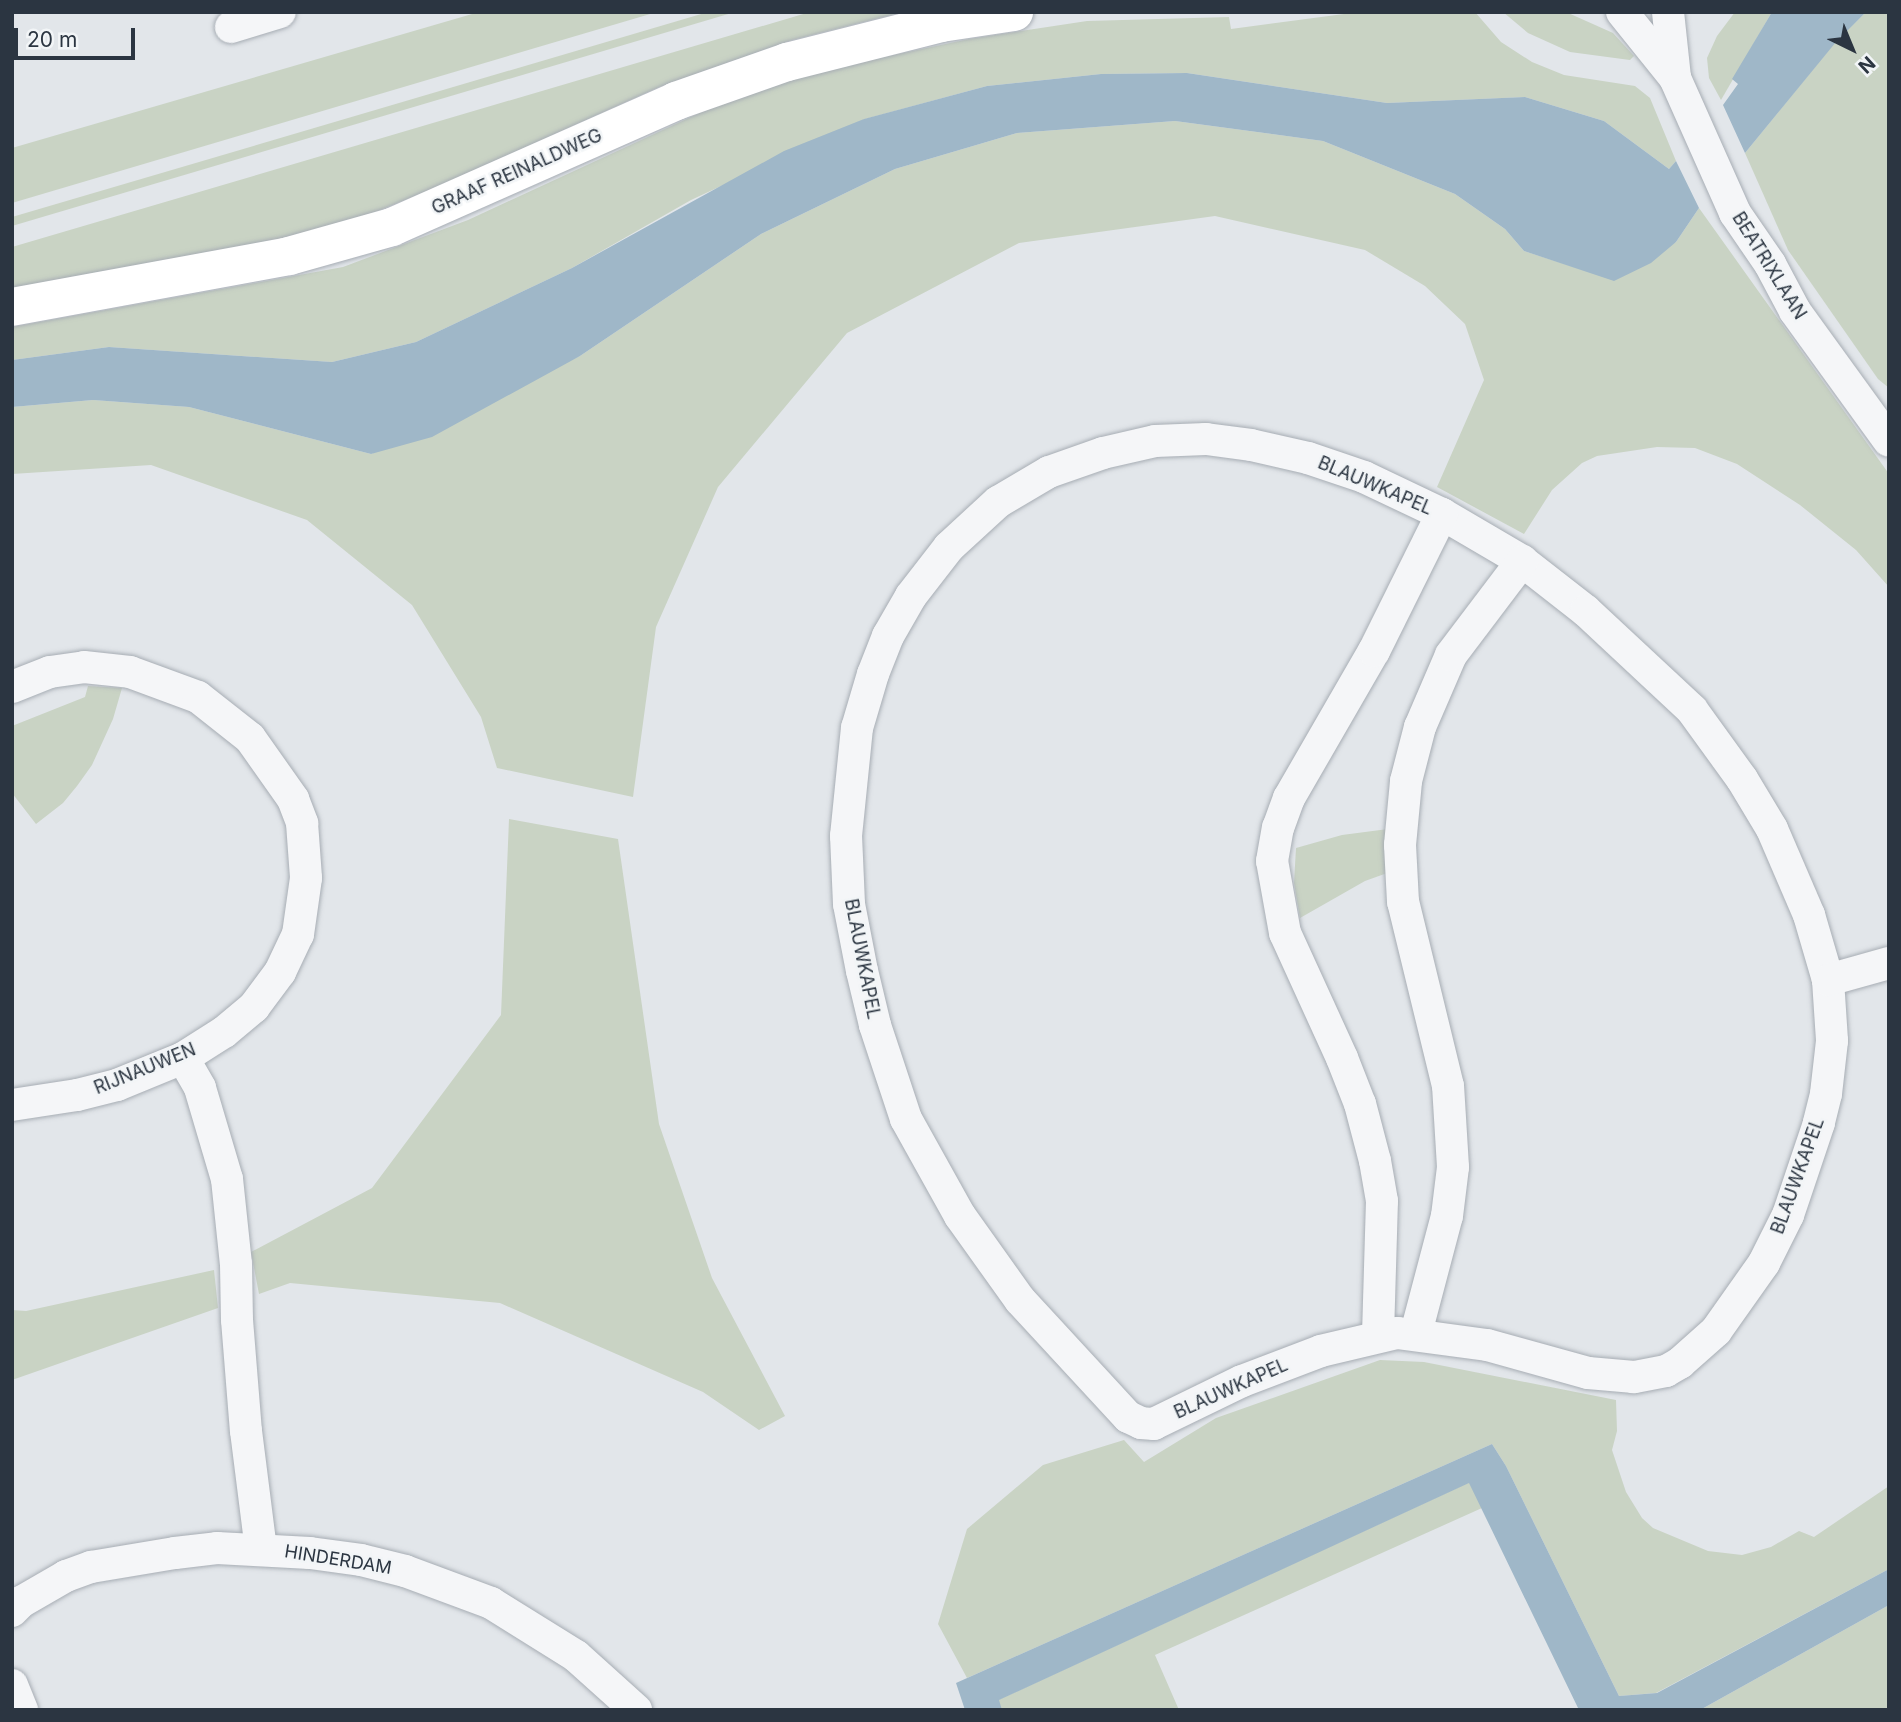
<!DOCTYPE html>
<html>
<head>
<meta charset="utf-8">
<style>
	body { margin:0 }
	#map { position:relative; width:1901px; height:1722px; overflow:hidden; background:#e2e6ea; font-family:Inter,sans-serif }
	div>[style] { position:absolute }
	.green>* { inset:0; background:#c9d3c4 }
	.water>* { inset:0; background:#9fb7c8 }
	.roads { filter:drop-shadow(0 0 2px #a7adb4) drop-shadow(0 0 2px #a7adb4) }
	.minor>* { height:32px; margin:-16px; padding:0 16px; transform-origin:16px; border-radius:16px; background:#f5f6f8 }
	.secondary>* { height:38px; margin:-19px; padding:0 19px; transform-origin:19px; border-radius:19px; background:#fff }
	span { translate:-50% -50%; white-space:nowrap; text-align:center; line-height:1.15; -webkit-text-stroke:5px #f2f5f7; paint-order:stroke }
	.street-label { font-size:18px; color:#2b3541 }
	.frame { position:absolute; inset:0; border:14px solid #2b3541; pointer-events:none }
	.north { position:absolute; left:1817px; top:14px; width:70px; height:70px; -webkit-text-stroke:5px #f2f5f7; paint-order:stroke; rotate:137deg; font-size:19px; font-weight:700; line-height:28px; text-align:center; color:#2b3541 }
	.north::after { content:''; display:block; margin:auto; width:24px; height:32px; background:#2b3541; clip-path:polygon(50% 0,100% 100%,50% 72%,0 100%) }
	.scale { position:absolute; left:14px; top:28px; width:121px; height:32px; box-sizing:border-box; border:4px solid #2b3541; border-top:0; padding-left:9px; font-size:21px; line-height:24px; white-space:nowrap; color:#2b3541; -webkit-text-stroke:5px #f2f5f7; paint-order:stroke }
</style>
</head>
<body>
<div id="map">
	<div class="green">
		<i style="clip-path:polygon(479px 12px,657px 12px,12px 203px,12px 148px)"></i>
		<i style="clip-path:polygon(708px 12px,735px 12px,12px 226px,12px 217px)"></i>
		<i style="clip-path:polygon(810px 12px,903px 12px,792px 40px,659px 87px,437px 187px,365px 216px,287px 238px,12px 288px,12px 247px)"></i>
		<i style="clip-path:polygon(1359px 12px,1475px 12px,1501px 42px,1532px 62px,1564px 75px,1635px 86px,1650px 98px,1676px 161px,1669px 169px,1604px 121px,1525px 97px,1387px 103px,1187px 73px,1101px 74px,987px 86px,865px 119px,691px 200px,572px 268px,416px 342px,332px 362px,109px 347px,12px 360px,12px 327px,343px 267px,468px 220px,706px 110px,818px 71px,969px 39px,1087px 21px,1229px 17px,1231px 29px)"></i>
		<i style="clip-path:polygon(1503px 12px,1566px 12px,1613px 33px,1634px 56px,1630px 60px,1570px 52px,1528px 33px)"></i>
		<i style="clip-path:polygon(1735px 12px,1772px 12px,1721px 100px,1709px 78px,1707px 58px,1717px 36px)"></i>
		<i style="clip-path:polygon(1866px 12px,1889px 12px,1889px 388px,1878px 379px,1788px 250px,1745px 153px,1836px 41px)"></i>
		<i style="clip-path:polygon(1175px 121px,1323px 141px,1455px 194px,1505px 229px,1524px 251px,1614px 280px,1676px 242px,1699px 208px,1889px 474px,1889px 587px,1856px 550px,1800px 505px,1737px 464px,1695px 448px,1657px 447px,1597px 456px,1582px 463px,1552px 490px,1524px 534px,1437px 487px,1484px 380px,1465px 324px,1425px 286px,1365px 250px,1215px 216px,1019px 243px,847px 333px,718px 487px,656px 627px,633px 797px,497px 768px,481px 717px,412px 605px,307px 520px,151px 465px,12px 474px,12px 407px,93px 400px,189px 407px,371px 454px,580px 356px,761px 234px,895px 169px,1017px 133px)"></i>
		<i style="clip-path:polygon(88px 686px,122px 688px,113px 719px,92px 765px,77px 786px,63px 803px,36px 824px,12px 793px,12px 726px,85px 697px)"></i>
		<i style="clip-path:polygon(509px 819px,618px 839px,659px 1124px,712px 1278px,785px 1416px,759px 1430px,703px 1392px,500px 1303px,290px 1283px,259px 1294px,251px 1252px,372px 1188px,501px 1015px)"></i>
		<i style="clip-path:polygon(1388px 829px,1390px 872px,1365px 881px,1300px 918px,1294px 883px,1296px 848px,1342px 835px)"></i>
		<i style="clip-path:polygon(214px 1270px,218px 1308px,12px 1380px,12px 1310px,26px 1311px)"></i>
		<i style="clip-path:polygon(1380px 1360px,1424px 1362px,1616px 1400px,1617px 1431px,1612px 1450px,1626px 1492px,1642px 1518px,1653px 1528px,1708px 1551px,1742px 1555px,1771px 1547px,1799px 1531px,1814px 1537px,1889px 1486px,1889px 1569px,1656px 1693px,1619px 1696px,1506px 1466px,1492px 1444px,967px 1678px,938px 1624px,967px 1529px,1043px 1465px,1124px 1440px,1144px 1462px,1216px 1418px)"></i>
		<i style="clip-path:polygon(1470px 1482px,1482px 1508px,1155px 1655px,1179px 1710px,1002px 1710px,998px 1700px)"></i>
		<i style="clip-path:polygon(1889px 1605px,1889px 1710px,1700px 1710px)"></i>
	</div>
	<div class="water">
		<i style="clip-path:polygon(1772px 12px,1866px 12px,1836px 42px,1745px 153px,1723px 105px,1738px 84px,1732px 79px)"></i>
		<i style="clip-path:polygon(1187px 73px,1387px 103px,1525px 97px,1604px 121px,1669px 169px,1676px 161px,1699px 208px,1676px 242px,1651px 263px,1614px 281px,1524px 251px,1505px 229px,1455px 194px,1323px 141px,1175px 121px,1017px 133px,895px 169px,761px 234px,580px 356px,432px 437px,371px 454px,189px 407px,93px 400px,12px 407px,12px 360px,109px 347px,332px 362px,416px 342px,572px 268px,784px 151px,864px 119px,987px 86px,1101px 74px)"></i>
		<i style="clip-path:polygon(1492px 1444px,1506px 1466px,1619px 1696px,1657px 1693px,1889px 1569px,1889px 1605px,1700px 1710px,1579px 1710px,1469px 1483px,999px 1700px,1002px 1710px,965px 1710px,956px 1683px)"></i>
	</div>
	<div class="roads">
		<div class="minor">
			<i style="left:1622px;top:12px;width:85px;rotate:51.2deg"></i>
			<i style="left:1675px;top:78px;width:148px;rotate:66deg"></i>
			<i style="left:1735px;top:213px;width:62px;rotate:55.5deg"></i>
			<i style="left:1770px;top:264px;width:53px;rotate:62deg"></i>
			<i style="left:1795px;top:311px;width:160px;rotate:54.1deg"></i>
			<i style="left:1668px;top:12px;width:66px;rotate:83.9deg"></i>
			<i style="left:231px;top:27px;width:51px;rotate:-17deg"></i>
			<i style="left:1206px;top:439px;width:45px;rotate:7.6deg"></i>
			<i style="left:1251px;top:445px;width:58px;rotate:12.8deg"></i>
			<i style="left:1308px;top:458px;width:59px;rotate:18.7deg"></i>
			<i style="left:1364px;top:477px;width:86px;rotate:25.4deg"></i>
			<i style="left:1442px;top:514px;width:93px;rotate:30.4deg"></i>
			<i style="left:1522px;top:561px;width:81px;rotate:38deg"></i>
			<i style="left:1586px;top:611px;width:145px;rotate:43deg"></i>
			<i style="left:1692px;top:710px;width:85px;rotate:54.1deg"></i>
			<i style="left:1742px;top:779px;width:58px;rotate:59deg"></i>
			<i style="left:1772px;top:829px;width:94px;rotate:66.7deg"></i>
			<i style="left:1809px;top:915px;width:68px;rotate:73.7deg"></i>
			<i style="left:1828px;top:980px;width:61px;rotate:86.2deg"></i>
			<i style="left:1832px;top:1041px;width:53px;rotate:96.5deg"></i>
			<i style="left:1826px;top:1094px;width:30px;rotate:104deg"></i>
			<i style="left:1819px;top:1123px;width:97px;rotate:108.6deg"></i>
			<i style="left:1788px;top:1215px;width:54px;rotate:116.6deg"></i>
			<i style="left:1764px;top:1263px;width:83px;rotate:125.2deg"></i>
			<i style="left:1716px;top:1331px;width:48px;rotate:138.4deg"></i>
			<i style="left:1680px;top:1363px;width:16px;rotate:150deg"></i>
			<i style="left:1666px;top:1371px;width:33px;rotate:169deg"></i>
			<i style="left:1634px;top:1377px;width:46px;rotate:-175deg"></i>
			<i style="left:1588px;top:1373px;width:105px;rotate:-164.5deg"></i>
			<i style="left:1487px;top:1345px;width:91px;rotate:-172.4deg"></i>
			<i style="left:1397px;top:1333px;width:78px;rotate:166.7deg"></i>
			<i style="left:1321px;top:1351px;width:85px;rotate:159.2deg"></i>
			<i style="left:1242px;top:1381px;width:98px;rotate:154deg"></i>
			<i style="left:1154px;top:1424px;width:13px;rotate:-176deg"></i>
			<i style="left:1141px;top:1423px;width:14px;rotate:-155deg"></i>
			<i style="left:1128px;top:1417px;width:159px;rotate:-132.7deg"></i>
			<i style="left:1020px;top:1300px;width:103px;rotate:-125.5deg"></i>
			<i style="left:960px;top:1216px;width:111px;rotate:-119.1deg"></i>
			<i style="left:906px;top:1119px;width:99px;rotate:-108.3deg"></i>
			<i style="left:875px;top:1025px;width:56px;rotate:-103.5deg"></i>
			<i style="left:862px;top:971px;width:68px;rotate:-101deg"></i>
			<i style="left:849px;top:904px;width:68px;rotate:-92.5deg"></i>
			<i style="left:846px;top:836px;width:109px;rotate:-84.2deg"></i>
			<i style="left:857px;top:728px;width:56px;rotate:-73.5deg"></i>
			<i style="left:873px;top:674px;width:41px;rotate:-68.5deg"></i>
			<i style="left:888px;top:636px;width:46px;rotate:-60.1deg"></i>
			<i style="left:911px;top:596px;width:62px;rotate:-52.2deg"></i>
			<i style="left:949px;top:547px;width:67px;rotate:-42.6deg"></i>
			<i style="left:998px;top:502px;width:59px;rotate:-30.5deg"></i>
			<i style="left:1049px;top:472px;width:57px;rotate:-19.4deg"></i>
			<i style="left:1103px;top:453px;width:53px;rotate:-13deg"></i>
			<i style="left:1155px;top:441px;width:51px;rotate:-2.2deg"></i>
			<i style="left:12px;top:687px;width:41px;rotate:-21.5deg"></i>
			<i style="left:50px;top:672px;width:34px;rotate:-8deg"></i>
			<i style="left:84px;top:667px;width:46px;rotate:6.2deg"></i>
			<i style="left:130px;top:672px;width:72px;rotate:20.2deg"></i>
			<i style="left:198px;top:697px;width:66px;rotate:38.3deg"></i>
			<i style="left:250px;top:738px;width:75px;rotate:54.8deg"></i>
			<i style="left:293px;top:799px;width:26px;rotate:69deg"></i>
			<i style="left:302px;top:823px;width:55px;rotate:85.8deg"></i>
			<i style="left:306px;top:878px;width:57px;rotate:98.1deg"></i>
			<i style="left:298px;top:934px;width:42px;rotate:115.3deg"></i>
			<i style="left:280px;top:972px;width:44px;rotate:126.6deg"></i>
			<i style="left:254px;top:1007px;width:39px;rotate:140deg"></i>
			<i style="left:224px;top:1032px;width:49px;rotate:147.6deg"></i>
			<i style="left:183px;top:1058px;width:71px;rotate:157.8deg"></i>
			<i style="left:117px;top:1085px;width:41px;rotate:166deg"></i>
			<i style="left:77px;top:1095px;width:66px;rotate:171.3deg"></i>
			<i style="left:1828px;top:980px;width:63px;rotate:-15.6deg"></i>
			<i style="left:183px;top:1058px;width:34px;rotate:60deg"></i>
			<i style="left:200px;top:1088px;width:95px;rotate:73.5deg"></i>
			<i style="left:227px;top:1179px;width:85px;rotate:84deg"></i>
			<i style="left:236px;top:1264px;width:56px;rotate:89deg"></i>
			<i style="left:237px;top:1320px;width:111px;rotate:85.4deg"></i>
			<i style="left:246px;top:1431px;width:120px;rotate:82.8deg"></i>
			<i style="left:1416px;top:1333px;width:121px;rotate:-75.2deg"></i>
			<i style="left:1447px;top:1216px;width:49px;rotate:-83deg"></i>
			<i style="left:1453px;top:1167px;width:81px;rotate:-93.5deg"></i>
			<i style="left:1448px;top:1086px;width:189px;rotate:-103.7deg"></i>
			<i style="left:1403px;top:902px;width:57px;rotate:-93deg"></i>
			<i style="left:1400px;top:845px;width:64px;rotate:-84.6deg"></i>
			<i style="left:1406px;top:781px;width:56px;rotate:-75.5deg"></i>
			<i style="left:1420px;top:727px;width:78px;rotate:-66.7deg"></i>
			<i style="left:1451px;top:655px;width:118px;rotate:-52.9deg"></i>
			<i style="left:1378px;top:1335px;width:134px;rotate:-88.3deg"></i>
			<i style="left:1382px;top:1201px;width:41px;rotate:-99.9deg"></i>
			<i style="left:1375px;top:1161px;width:59px;rotate:-104.7deg"></i>
			<i style="left:1360px;top:1104px;width:49px;rotate:-111.4deg"></i>
			<i style="left:1342px;top:1058px;width:137px;rotate:-114.5deg"></i>
			<i style="left:1285px;top:933px;width:73px;rotate:-100.2deg"></i>
			<i style="left:1272px;top:861px;width:34px;rotate:-80deg"></i>
			<i style="left:1278px;top:828px;width:32px;rotate:-70deg"></i>
			<i style="left:1289px;top:798px;width:170px;rotate:-60deg"></i>
			<i style="left:1374px;top:651px;width:153px;rotate:-63.6deg"></i>
			<i style="left:12px;top:1611px;width:13px;rotate:-45deg"></i>
			<i style="left:21px;top:1602px;width:52px;rotate:-30deg"></i>
			<i style="left:66px;top:1576px;width:27px;rotate:-20deg"></i>
			<i style="left:91px;top:1567px;width:85px;rotate:-9.5deg"></i>
			<i style="left:175px;top:1553px;width:42px;rotate:-6.8deg"></i>
			<i style="left:217px;top:1548px;width:93px;rotate:3.1deg"></i>
			<i style="left:310px;top:1553px;width:51px;rotate:7.8deg"></i>
			<i style="left:361px;top:1560px;width:45px;rotate:14deg"></i>
			<i style="left:405px;top:1571px;width:92px;rotate:20.4deg"></i>
			<i style="left:491px;top:1603px;width:100px;rotate:31.9deg"></i>
			<i style="left:576px;top:1656px;width:81px;rotate:42deg"></i>
			<i style="left:12px;top:1685px;width:27px;rotate:68deg"></i>
		</div>
		<div class="secondary">
			<i style="left:12px;top:307px;width:282px;rotate:-10.4deg"></i>
			<i style="left:289px;top:256px;width:107px;rotate:-15.7deg"></i>
			<i style="left:392px;top:227px;width:311px;rotate:-23.9deg"></i>
			<i style="left:676px;top:101px;width:118px;rotate:-19.4deg"></i>
			<i style="left:787px;top:62px;width:159px;rotate:-14.2deg"></i>
			<i style="left:941px;top:23px;width:74px;rotate:-8.6deg"></i>
		</div>
	</div>
	<div class="street-label">
		<span style="left:517px;top:172px;rotate:-24deg">GRAAF REINALDWEG</span>
		<span style="left:1769px;top:266px;rotate:58deg">BEATRIXLAAN</span>
		<span style="left:1375px;top:486px;rotate:23deg">BLAUWKAPEL</span>
		<span style="left:862px;top:959px;rotate:79deg">BLAUWKAPEL</span>
		<span style="left:145px;top:1069px;rotate:-22deg">RIJNAUWEN</span>
		<span style="left:1798px;top:1176px;rotate:-70deg">BLAUWKAPEL</span>
		<span style="left:1231px;top:1389px;rotate:-24deg">BLAUWKAPEL</span>
		<span style="left:338px;top:1560px;rotate:9deg">HINDERDAM</span>
	</div>
	<div class="frame"></div>
	<div class="north">N</div>
	<div class="scale">20 m</div>
</div>
</body>
</html>
